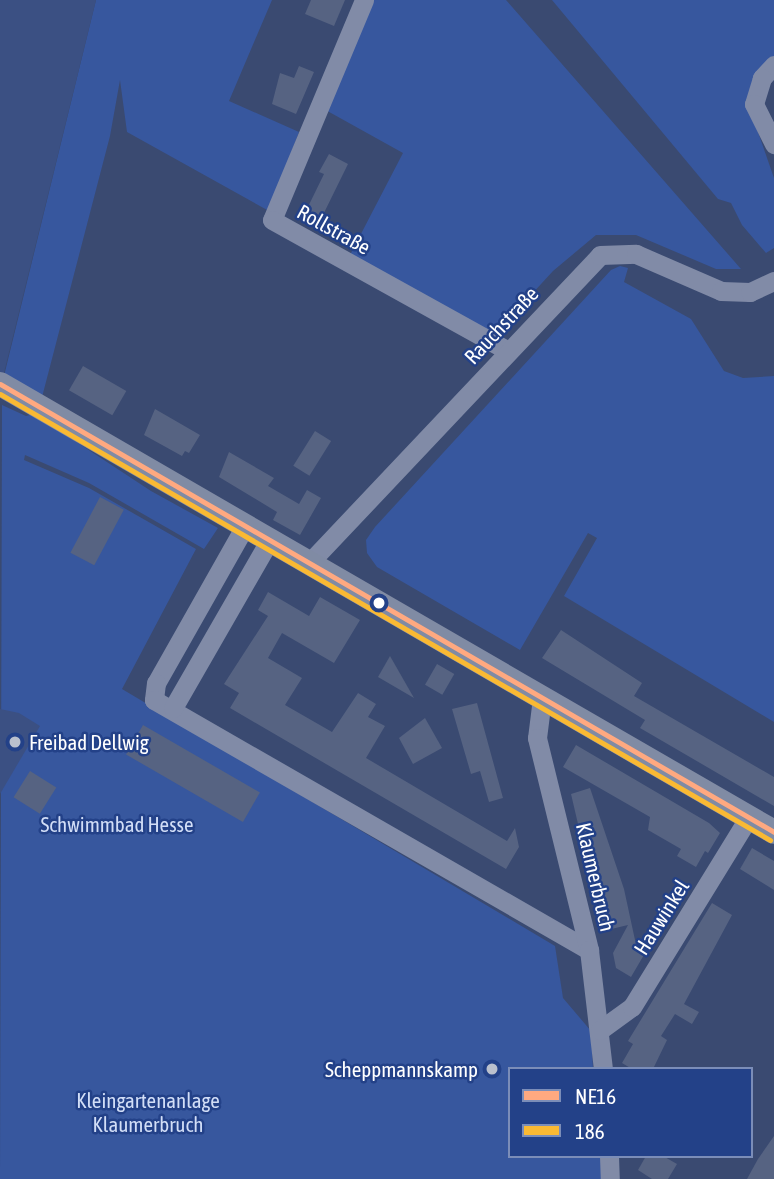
<!DOCTYPE html>
<html>
<head>
<meta charset="utf-8">
<style>
	body { margin:0 }
	#map { position:relative; width:774px; height:1179px; overflow:hidden; background:#3a4a71; font-family:"Asap Condensed",sans-serif }
	div>[style] { position:absolute }
	.green>* { inset:0; background:#37579e }
	.water>* { inset:0; background:#3b5083 }
	.building>* { inset:0; background:#566382; transform-origin:0 0 }
	.minor>* { height:19px; margin:-9.5px; padding:0 9.5px; transform-origin:9.5px; border-radius:9.5px; background:#818ba7 }
	.major>* { height:24px; margin:-12px; padding:0 12px; transform-origin:12px; border-radius:12px; background:#808ba4 }
	.bus-1>* { height:5px; margin:-2.5px; padding:0 2.5px; transform-origin:2.5px; border-radius:2.5px; background:#ffa980 }
	.bus-2>* { height:5px; margin:-2.5px; padding:0 2.5px; transform-origin:2.5px; border-radius:2.5px; background:#fab933 }
	.dots>* { width:19px; height:19px; translate:-50% -50%; box-sizing:border-box; border:4px solid #234188; border-radius:50% }
	span { translate:-50% -50%; white-space:nowrap; text-align:center; line-height:1.15; -webkit-text-stroke:5px #234188; paint-order:stroke }
	.street-label { font-size:21px; color:#fff }
	.poi-label { font-size:21px; color:#fff }
	.left { translate:0 -50%; text-align:left }
	.right { translate:-100% -50%; text-align:right }
	.park-label { font-size:21px; color:#d2def7 }
	.legend { position:absolute; left:508px; top:1067px; width:245px; height:91px; box-sizing:border-box; background:#234188; border:2px solid #7b8db8; margin:0; padding:9px 12px; list-style:none; font-size:21px; color:#fff }
	.legend li { display:flex; align-items:center; gap:14px; height:35px }
	.legend b { width:35px; border:2px solid #7b8db8 }
</style>
</head>
<body>
<div id="map">
	<div class="green">
		<i style="clip-path:polygon(96px 0,272px 0,229px 101px,299px 132px,269px 211px,127px 132px,120px 80px,110px 136px,41px 401px,3px 380px)"></i>
		<i style="clip-path:polygon(357px 0,506px 0,741px 269px,716px 269px,636px 235px,596px 235px,553px 271px,495px 334px,350px 255px,403px 153px,313px 103px)"></i>
		<i style="clip-path:polygon(552px 0,774px 0,774px 60px,749px 106px,774px 178px,774px 248px,766px 253px,742px 225px,731px 203px,718px 199px)"></i>
		<i style="clip-path:polygon(620px 266px,628px 268px,624px 282px,691px 319px,724px 371px,743px 378px,774px 376px,774px 722px,564px 596px,597px 538px,588px 533px,520px 650px,377px 567px,367px 553px,366px 540px,375px 527px,611px 270px)"></i>
		<i style="clip-path:polygon(2px 405px,26px 416px,34px 414px,151px 491px,218px 528px,204px 549px,89px 483px,25px 455px,24px 460px,89px 488px,196px 549px,122px 689px,555px 946px,563px 998px,591px 1031px,593px 1069px,510px 1069px,510px 1156px,601px 1156px,604px 1179px,0 1179px)"></i>
	</div>
	<div class="water">
		<i style="clip-path:polygon(0 0,96px 0,0 389px)"></i>
		<i style="clip-path:polygon(0 709px,19px 713px,40px 726px,0 794px)"></i>
	</div>
	<div class="building">
		<i style="clip-path:polygon(311px 0,345px 0,334px 26px,305px 14px)"></i>
		<i style="clip-path:polygon(299px 66px,314px 72px,296px 114px,272px 104px,280px 73px,294px 78px)"></i>
		<i style="clip-path:polygon(329px 154px,348px 164px,319px 223px,304px 215px,324px 174px,319px 172px)"></i>
		<i style="left:83px;top:366px;width:50px;height:28px;rotate:30deg"></i>
		<i style="clip-path:polygon(155px 409px,200px 435px,189px 453px,185px 451px,182px 456px,144px 435px)"></i>
		<i style="left:315px;top:431px;width:19px;height:41px;rotate:32deg"></i>
		<i style="clip-path:polygon(229px 452px,274px 478px,268px 486px,299px 504px,307px 490px,321px 498px,300px 535px,273px 520px,277px 512px,219px 477px)"></i>
		<i style="left:100px;top:497px;width:27px;height:63px;rotate:28deg"></i>
		<i style="clip-path:polygon(268px 592px,309px 616px,320px 597px,360px 620px,334px 663px,282px 633px,268px 658px,302px 678px,285px 705px,332px 732px,358px 693px,376px 704px,368px 717px,385px 726px,366px 758px,507px 841px,515px 828px,519px 847px,506px 869px,230px 708px,239px 693px,224px 684px,268px 616px,258px 610px)"></i>
		<i style="clip-path:polygon(561px 630px,642px 683px,634px 696px,774px 777px,774px 806px,640px 728px,645px 720px,542px 658px)"></i>
		<i style="clip-path:polygon(390px 656px,414px 698px,378px 677px)"></i>
		<i style="left:437px;top:664px;width:20px;height:24px;rotate:30deg"></i>
		<i style="clip-path:polygon(477px 703px,503px 798px,489px 802px,480px 771px,471px 774px,452px 709px)"></i>
		<i style="clip-path:polygon(425px 718px,442px 748px,413px 764px,399px 738px)"></i>
		<i style="left:143px;top:725px;width:135px;height:34px;rotate:30deg"></i>
		<i style="clip-path:polygon(576px 745px,709px 823px,720px 833px,708px 853px,705px 851px,696px 867px,677px 856px,681px 849px,648px 830px,650px 817px,563px 767px)"></i>
		<i style="left:30px;top:771px;width:31px;height:31px;rotate:32deg"></i>
		<i style="clip-path:polygon(590px 788px,624px 889px,635px 940px,648px 948px,631px 977px,616px 968px,613px 953px,628px 925px,603px 931px,571px 794px)"></i>
		<i style="clip-path:polygon(752px 848px,774px 861px,774px 890px,740px 869px)"></i>
		<i style="clip-path:polygon(712px 903px,732px 915px,684px 1004px,699px 1012px,692px 1024px,675px 1014px,661px 1036px,667px 1040px,653px 1069px,632px 1069px,622px 1063px,633px 1044px,628px 1041px)"></i>
		<i style="clip-path:polygon(774px 1136px,774px 1179px,747px 1179px,758px 1159px)"></i>
		<i style="clip-path:polygon(646px 1156px,663px 1156px,677px 1164px,668px 1179px,652px 1179px,638px 1170px)"></i>
	</div>
	<div class="minor">
		<i style="left:364px;top:0;width:238px;rotate:112.7deg"></i>
		<i style="left:272px;top:220px;width:270px;rotate:29deg"></i>
		<i style="left:774px;top:65px;width:18px;rotate:133deg"></i>
		<i style="left:762px;top:78px;width:27px;rotate:107deg"></i>
		<i style="left:754px;top:104px;width:45px;rotate:63.4deg"></i>
		<i style="left:245px;top:526px;width:180px;rotate:119.5deg"></i>
		<i style="left:156px;top:683px;width:17px;rotate:97deg"></i>
		<i style="left:154px;top:700px;width:502px;rotate:29.89deg"></i>
		<i style="left:310px;top:562px;width:422px;rotate:-46.6deg"></i>
		<i style="left:600px;top:255px;width:36px;rotate:-2deg"></i>
		<i style="left:636px;top:254px;width:93px;rotate:23.5deg"></i>
		<i style="left:721px;top:291px;width:29px;rotate:2deg"></i>
		<i style="left:750px;top:292px;width:26px;rotate:-25deg"></i>
		<i style="left:542px;top:698px;width:40px;rotate:97.1deg"></i>
		<i style="left:537px;top:738px;width:218px;rotate:76.2deg"></i>
		<i style="left:589px;top:950px;width:120px;rotate:83.3deg"></i>
		<i style="left:173px;top:708px;width:195px;rotate:-60.1deg"></i>
		<i style="left:600px;top:1030px;width:39px;rotate:-36deg"></i>
		<i style="left:632px;top:1007px;width:223px;rotate:-58.4deg"></i>
		<i style="left:609px;top:1156px;width:23px;rotate:88deg"></i>
	</div>
	<div class="major">
		<i style="left:0;top:384px;width:894px;rotate:30.06deg"></i>
	</div>
	<div class="bus-1">
		<i style="left:0;top:384px;width:894px;rotate:30.06deg"></i>
	</div>
	<div class="bus-2">
		<i style="left:0;top:394px;width:890px;rotate:30.08deg"></i>
	</div>
	<div class="dots">
		<i style="left:379px;top:603px;background:#fff"></i>
		<i style="left:15px;top:742px;background:#bac0cd"></i>
		<i style="left:492px;top:1069px;background:#bac0cd"></i>
	</div>
	<div class="street-label">
		<span style="left:334px;top:229px;rotate:29deg">Rollstraße</span>
		<span style="left:501px;top:325px;rotate:-47deg">Rauchstraße</span>
		<span style="left:596px;top:877px;rotate:77deg">Klaumerbruch</span>
		<span style="left:661px;top:917px;rotate:-58deg">Hauwinkel</span>
	</div>
	<div class="poi-label">
		<span class="left" style="left:29px;top:742px">Freibad Dellwig</span>
		<span class="right" style="left:478px;top:1069px">Scheppmannskamp</span>
	</div>
	<div class="park-label">
		<span style="left:117px;top:824px">Schwimmbad Hesse</span>
		<span style="left:148px;top:1112px">Kleingartenanlage<br>Klaumerbruch</span>
	</div>
	<ul class="legend">
	<li><b style="height:9px;background:#ffa980"></b>NE16</li>
	<li><b style="height:9px;background:#fab933"></b>186</li>
	</ul>
</div>
</body>
</html>
